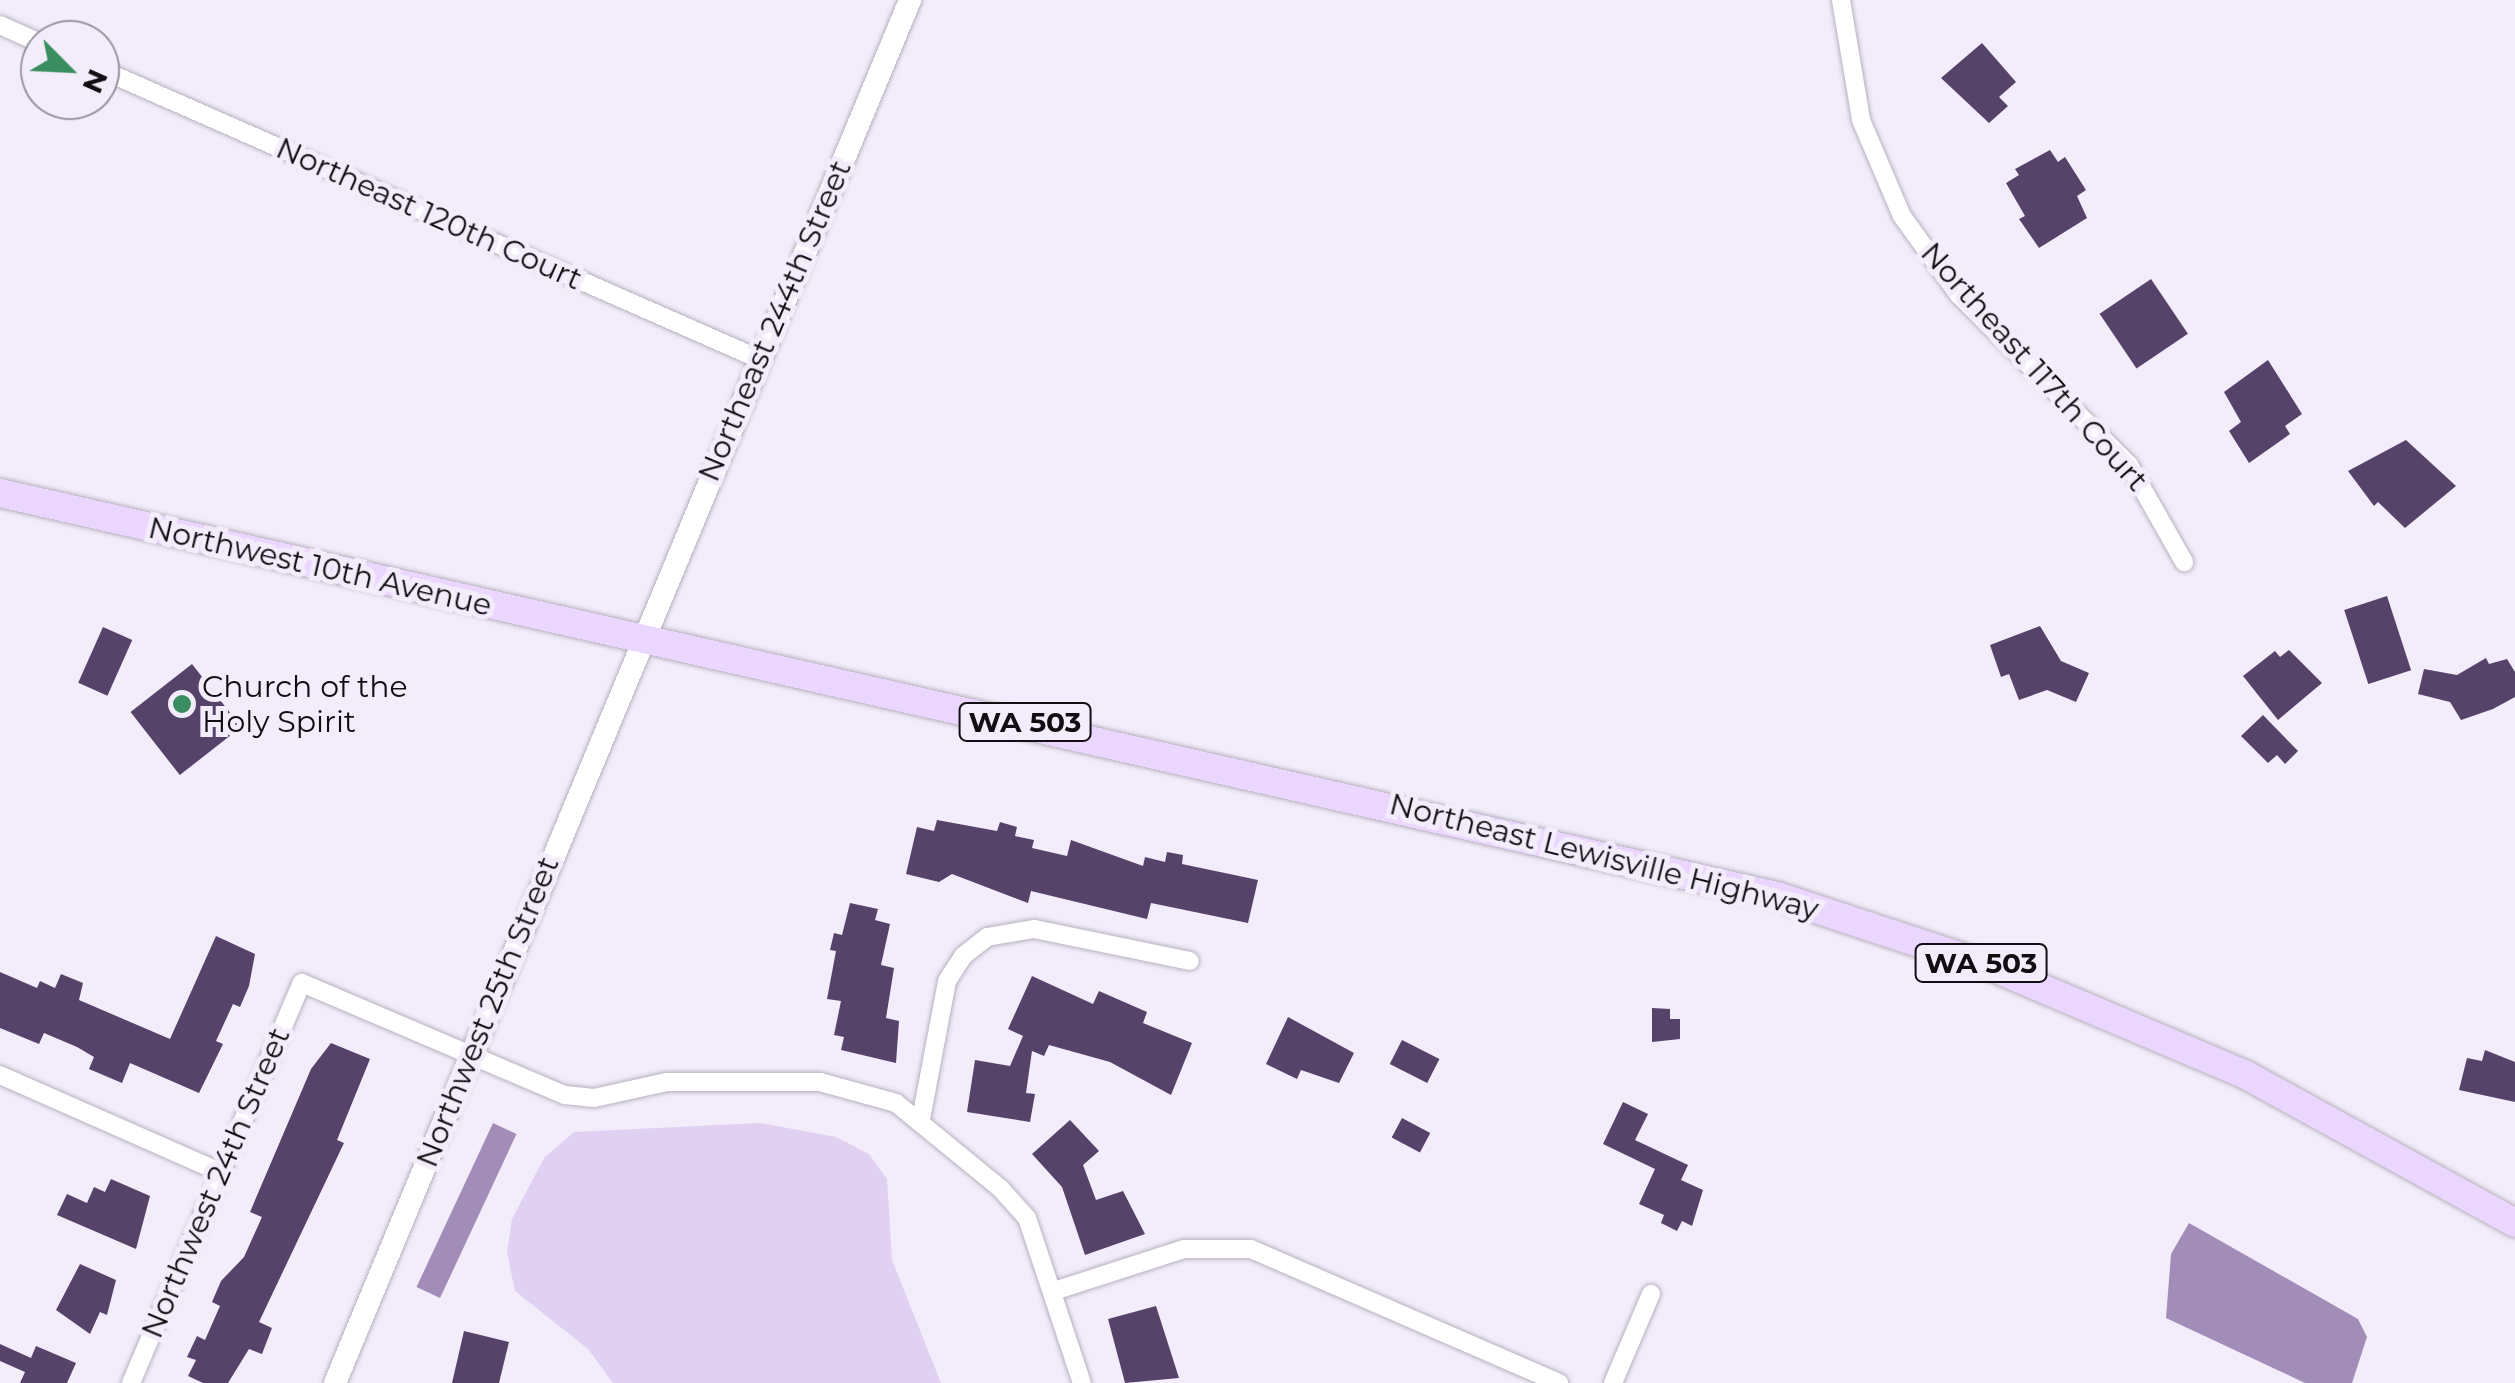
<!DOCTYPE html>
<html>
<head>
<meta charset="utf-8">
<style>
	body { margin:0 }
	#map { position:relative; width:2515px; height:1383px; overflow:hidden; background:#f3edfb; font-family:Montserrat,sans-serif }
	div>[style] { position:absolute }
	.green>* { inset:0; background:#e0d0f1 }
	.water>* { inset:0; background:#a28db8; transform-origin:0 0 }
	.building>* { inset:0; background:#56436a; transform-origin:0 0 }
	.roads { filter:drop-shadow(0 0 2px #b7b1bf) drop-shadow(0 0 2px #b7b1bf) }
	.minor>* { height:18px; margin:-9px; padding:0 9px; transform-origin:9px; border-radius:9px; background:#fff }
	.tertiary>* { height:22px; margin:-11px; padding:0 11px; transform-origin:11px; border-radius:11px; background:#fff }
	.primary>* { height:28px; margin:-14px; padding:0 14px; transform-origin:14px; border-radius:14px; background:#ead6fe }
	.dots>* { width:28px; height:28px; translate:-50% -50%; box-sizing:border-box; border:5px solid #f3edfb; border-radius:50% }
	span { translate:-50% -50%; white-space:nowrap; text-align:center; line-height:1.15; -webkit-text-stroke:10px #f3edfb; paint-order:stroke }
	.shield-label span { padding:2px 8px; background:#f3edfb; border:2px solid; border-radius:8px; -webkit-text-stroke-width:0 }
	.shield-label { font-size:28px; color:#100e13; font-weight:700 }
	.street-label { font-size:30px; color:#100e13 }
	.poi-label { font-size:30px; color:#100e13 }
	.left { translate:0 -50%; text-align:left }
	.north { position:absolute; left:20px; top:20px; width:100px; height:100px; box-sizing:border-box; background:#f3edfb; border:2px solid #98949e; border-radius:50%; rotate:114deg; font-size:28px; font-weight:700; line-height:40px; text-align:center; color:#100e13 }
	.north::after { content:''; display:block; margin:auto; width:35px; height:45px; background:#398d5f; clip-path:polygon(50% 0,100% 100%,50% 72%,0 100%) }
</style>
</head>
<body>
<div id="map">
	<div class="green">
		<i style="clip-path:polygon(760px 1123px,836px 1137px,869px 1154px,887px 1179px,892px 1260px,941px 1383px,613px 1383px,588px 1349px,515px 1291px,507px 1252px,512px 1219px,544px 1158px,574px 1132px)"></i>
	</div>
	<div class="water">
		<i style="left:493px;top:1123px;width:26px;height:181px;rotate:25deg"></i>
		<i style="clip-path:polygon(2189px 1223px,2358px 1319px,2367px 1337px,2352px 1383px,2305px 1383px,2166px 1318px,2171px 1254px)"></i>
	</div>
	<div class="building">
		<i style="clip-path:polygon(1982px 43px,2016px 82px,1999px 97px,2008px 106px,1989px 123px,1941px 78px)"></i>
		<i style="clip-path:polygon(2050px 150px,2058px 162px,2065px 157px,2086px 190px,2077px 196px,2087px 218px,2039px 248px,2019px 219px,2025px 216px,2006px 183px,2019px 175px,2015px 169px)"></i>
		<i style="left:2151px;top:279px;width:66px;height:62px;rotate:56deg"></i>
		<i style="clip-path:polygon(2268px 360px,2302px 414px,2285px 426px,2290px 434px,2249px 463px,2229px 431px,2241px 422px,2224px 392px)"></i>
		<i style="clip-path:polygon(2406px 440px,2456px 486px,2405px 528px,2378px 502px,2374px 506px,2348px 471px)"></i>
		<i style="left:2387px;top:596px;width:78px;height:45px;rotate:72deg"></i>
		<i style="clip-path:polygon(2040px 626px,2061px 661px,2089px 673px,2076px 702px,2047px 690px,2019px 700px,2009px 674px,2001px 677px,1990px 645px)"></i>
		<i style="left:103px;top:627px;width:32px;height:61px;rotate:24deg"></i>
		<i style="clip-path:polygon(2289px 650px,2322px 683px,2278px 720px,2243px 676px,2275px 651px,2280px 657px)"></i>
		<i style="clip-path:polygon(2486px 658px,2489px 664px,2507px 659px,2515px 672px,2515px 697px,2493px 709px,2461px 720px,2450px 702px,2418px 694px,2424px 669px,2457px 675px)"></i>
		<i style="left:192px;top:664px;width:80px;height:78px;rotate:52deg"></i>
		<i style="clip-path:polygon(2263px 715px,2298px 751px,2285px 764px,2277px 755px,2268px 763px,2241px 736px)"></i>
		<i style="clip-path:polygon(937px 820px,997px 831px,1000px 822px,1017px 827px,1015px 836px,1034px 840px,1032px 848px,1067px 856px,1071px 840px,1143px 866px,1145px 857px,1165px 862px,1167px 852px,1183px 855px,1182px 864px,1258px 880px,1248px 923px,1151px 903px,1147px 919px,1031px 891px,1028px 903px,952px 874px,939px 882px,906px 874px,917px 827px,934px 831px)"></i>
		<i style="clip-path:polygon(850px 903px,878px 909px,875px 920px,890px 924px,881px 965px,894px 968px,886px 1018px,899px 1021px,896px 1063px,841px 1050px,844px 1037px,834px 1035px,841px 1001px,827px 999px,836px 951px,830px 950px,834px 933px,842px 935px)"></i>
		<i style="clip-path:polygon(216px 936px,255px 954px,249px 986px,240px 1007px,233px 1004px,216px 1041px,223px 1044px,199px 1093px,130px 1063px,122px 1083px,89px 1069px,94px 1057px,77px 1047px,44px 1033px,39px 1044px,0 1028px,0 972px,37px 988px,40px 981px,55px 988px,61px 974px,83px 983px,79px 1000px,170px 1039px)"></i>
		<i style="clip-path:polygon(1032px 976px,1093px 1004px,1099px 991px,1147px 1012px,1143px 1023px,1192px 1043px,1171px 1095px,1110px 1062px,1049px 1045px,1044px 1056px,1032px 1051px,1026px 1093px,1035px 1094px,1030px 1122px,967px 1112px,975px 1060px,1010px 1066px,1023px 1036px,1008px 1029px)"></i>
		<i style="clip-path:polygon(1652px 1008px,1670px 1009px,1670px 1019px,1680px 1019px,1680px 1039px,1652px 1042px)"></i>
		<i style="clip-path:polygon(1288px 1017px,1354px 1053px,1339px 1083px,1301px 1070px,1297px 1079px,1266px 1064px)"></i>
		<i style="left:1402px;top:1040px;width:42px;height:27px;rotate:27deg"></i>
		<i style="clip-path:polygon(331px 1043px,370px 1059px,337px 1140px,344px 1143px,259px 1322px,272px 1328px,262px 1354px,249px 1349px,228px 1383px,203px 1383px,188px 1376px,196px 1360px,187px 1357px,197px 1336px,205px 1340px,220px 1306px,212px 1302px,221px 1281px,244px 1257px,262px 1217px,250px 1212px,311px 1069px)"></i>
		<i style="clip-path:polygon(2485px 1050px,2515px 1062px,2515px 1102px,2459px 1090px,2467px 1058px,2482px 1061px)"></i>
		<i style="clip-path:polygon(1623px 1102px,1648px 1114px,1635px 1140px,1688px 1165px,1681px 1180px,1703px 1190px,1692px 1226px,1682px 1221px,1677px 1231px,1661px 1223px,1664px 1215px,1639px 1204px,1655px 1169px,1603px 1144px)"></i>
		<i style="left:1402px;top:1118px;width:32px;height:22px;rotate:28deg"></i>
		<i style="clip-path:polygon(1070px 1120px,1099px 1151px,1083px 1165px,1096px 1200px,1123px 1191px,1145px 1234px,1085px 1255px,1062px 1187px,1032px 1154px)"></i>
		<i style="clip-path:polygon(111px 1179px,150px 1196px,136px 1249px,57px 1215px,67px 1194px,87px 1203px,94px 1187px,105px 1192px)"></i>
		<i style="clip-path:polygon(80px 1264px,116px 1280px,107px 1315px,100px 1312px,90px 1334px,56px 1310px)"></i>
		<i style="clip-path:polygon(1156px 1306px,1179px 1378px,1125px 1383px,1108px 1319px)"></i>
		<i style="clip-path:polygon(464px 1331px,509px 1342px,499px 1383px,452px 1383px)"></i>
		<i style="clip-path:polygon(0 1344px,31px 1358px,36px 1346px,76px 1363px,67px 1383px,20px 1383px,25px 1372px,0 1361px)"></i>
	</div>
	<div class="roads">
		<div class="minor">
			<i style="left:1841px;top:0;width:122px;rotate:80.5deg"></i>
			<i style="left:1861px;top:120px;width:104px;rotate:66.9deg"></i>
			<i style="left:1902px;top:216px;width:97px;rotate:54.2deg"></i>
			<i style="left:1959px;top:295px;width:240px;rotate:45deg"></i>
			<i style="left:2129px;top:465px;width:112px;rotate:60.4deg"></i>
			<i style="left:0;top:25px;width:44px;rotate:24.2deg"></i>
			<i style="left:100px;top:69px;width:720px;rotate:23.75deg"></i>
			<i style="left:0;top:1075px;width:240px;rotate:23.8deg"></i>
			<i style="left:921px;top:1119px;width:140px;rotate:-79.3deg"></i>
			<i style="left:947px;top:981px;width:30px;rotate:-57deg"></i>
			<i style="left:963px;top:956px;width:31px;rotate:-38deg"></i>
			<i style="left:987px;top:937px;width:48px;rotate:-9.7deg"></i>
			<i style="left:1034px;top:929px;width:159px;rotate:11.6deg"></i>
			<i style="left:1054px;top:1291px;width:137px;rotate:-17.9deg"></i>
			<i style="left:1184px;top:1249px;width:67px"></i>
			<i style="left:1251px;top:1249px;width:336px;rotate:23.5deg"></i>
			<i style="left:131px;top:1383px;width:435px;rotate:-66.9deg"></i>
			<i style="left:302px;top:983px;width:286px;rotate:23.1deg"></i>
			<i style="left:565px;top:1095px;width:29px;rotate:6deg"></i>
			<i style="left:594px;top:1098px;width:75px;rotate:-12.4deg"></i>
			<i style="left:667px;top:1082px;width:153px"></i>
			<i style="left:820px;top:1082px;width:79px;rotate:15.4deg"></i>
			<i style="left:896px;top:1103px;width:134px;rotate:39.3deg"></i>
			<i style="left:1000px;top:1188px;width:40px;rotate:48deg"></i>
			<i style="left:1027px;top:1218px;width:174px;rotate:71.6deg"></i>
			<i style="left:1613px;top:1383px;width:97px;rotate:-66.9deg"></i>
		</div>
		<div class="tertiary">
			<i style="left:335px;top:1383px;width:1498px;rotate:-67.42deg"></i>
		</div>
		<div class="primary">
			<i style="left:0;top:493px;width:1822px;rotate:12.78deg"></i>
			<i style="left:1777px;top:896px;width:226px;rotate:18.3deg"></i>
			<i style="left:1992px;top:967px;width:276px;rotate:23deg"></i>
			<i style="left:2246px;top:1075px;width:307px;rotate:28.8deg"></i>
		</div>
	</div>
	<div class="dots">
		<i style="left:182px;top:704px;background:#398d5f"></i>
	</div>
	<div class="shield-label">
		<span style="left:1025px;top:722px">WA 503</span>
		<span style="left:1981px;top:963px">WA 503</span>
	</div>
	<div class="street-label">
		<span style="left:429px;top:214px;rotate:24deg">Northeast 120th Court</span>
		<span style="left:775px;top:321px;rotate:-67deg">Northeast 244th Street</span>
		<span style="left:2034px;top:367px;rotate:48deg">Northeast 117th Court</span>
		<span style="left:320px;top:567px;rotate:13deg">Northwest 10th Avenue</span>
		<span style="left:1604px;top:857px;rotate:14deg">Northeast Lewisville Highway</span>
		<span style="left:488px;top:1012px;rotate:-68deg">Northwest 25th Street</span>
		<span style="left:216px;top:1183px;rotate:-67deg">Northwest 24th Street</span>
	</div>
	<div class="poi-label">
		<span class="left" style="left:202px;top:704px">Church of the<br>Holy Spirit</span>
	</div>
	<div class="north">N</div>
</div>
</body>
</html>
